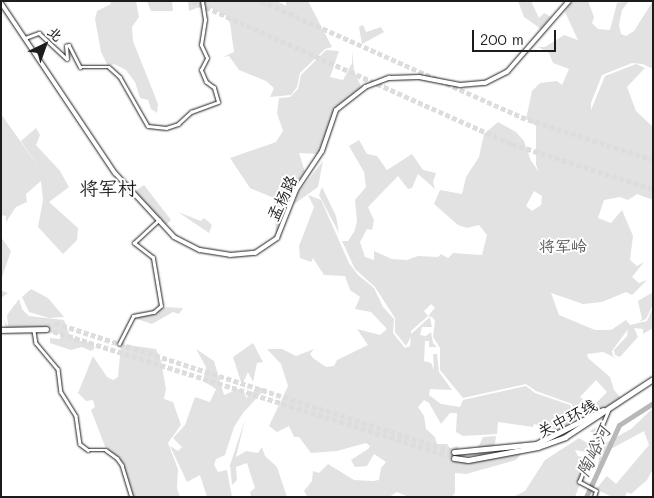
<!DOCTYPE html>
<html>
<head>
<meta charset="utf-8">
<style>
	body { margin:0 }
	#map { position:relative; width:654px; height:498px; overflow:hidden; background:#fff; font-family:Mali,"LXGW WenKai TC",sans-serif }
	div>[style] { position:absolute }
	.green>* { inset:0; background:#e2e2e2 }
	.river>* { height:5px; margin:-2.5px; padding:0 2.5px; transform-origin:2.5px; border-radius:2.5px; background:#b8b8b8 }
	.highway-tunnel>* { height:5px; margin-top:-2.5px; transform-origin:0; background:repeating-linear-gradient(90deg,#ddd 0 5px,transparent 0 7.5px) }
	.roads { filter:drop-shadow(0 0 1px #1c1c1c) drop-shadow(0 0 1px #1c1c1c) }
	.street>* { height:2.5px; margin:-1.25px; padding:0 1.25px; transform-origin:1.25px; border-radius:1.25px; background:#fff }
	.secondary>* { height:4px; margin:-2px; padding:0 2px; transform-origin:2px; border-radius:2px; background:#fff }
	.highway>* { height:5px; margin:-2.5px; padding:0 2.5px; transform-origin:2.5px; border-radius:2.5px; background:#fff }
	span { translate:-50% -50%; white-space:nowrap; text-align:center; line-height:1.15; -webkit-text-stroke:4px #fff; paint-order:stroke }
	.street-label { font-size:16px; color:#1c1c1c }
	.park-label { font-size:16px; color:#575757 }
	.water-label { font-size:18px; color:#5a5a5a; font-style:italic }
	.quarter-label { font-size:19px; color:#1c1c1c }
	.frame { position:absolute; inset:0; border:2px solid #1c1c1c; pointer-events:none }
	.north { position:absolute; left:20px; top:20px; width:50px; height:50px; -webkit-text-stroke:4px #fff; paint-order:stroke; rotate:42deg; font-size:14px; font-weight:700; line-height:20px; text-align:center; color:#1c1c1c }
	.north::after { content:''; display:block; margin:auto; width:18px; height:22px; background:#1c1c1c; clip-path:polygon(50% 0,100% 100%,50% 72%,0 100%) }
	.scale { position:absolute; left:472px; top:30px; width:84px; height:22px; box-sizing:border-box; border:2px solid #1c1c1c; border-top:0; padding-left:6px; font-size:15px; line-height:18px; white-space:nowrap; color:#1c1c1c; -webkit-text-stroke:4px #fff; paint-order:stroke }
</style>
</head>
<body>
<div id="map">
	<div class="green">
		<i style="clip-path:polygon(110px 1px,136px 1px,139px 17px,132px 27px,133px 41px,158px 104px,157px 113px,151px 109px,148px 100px,140px 98px,135px 82px,126px 70px,114px 64px,108px 66px,101px 52px,95px 19px,97px 11px,111px 4px)"></i>
		<i style="clip-path:polygon(147px 1px,172px 1px,173px 11px,151px 11px)"></i>
		<i style="clip-path:polygon(188px 1px,277px 1px,286px 6px,286px 1px,308px 1px,332px 47px,325px 49px,300px 73px,297px 87px,291px 95px,270px 97px,274px 88px,266px 81px,239px 70px,229px 56px,223px 57px,234px 52px,230px 23px,225px 15px,205px 5px,189px 11px)"></i>
		<i style="clip-path:polygon(518px 1px,531px 1px,539px 18px,544px 13px,551px 17px,541px 29px,524px 17px)"></i>
		<i style="clip-path:polygon(evenodd,572px 1px,588px 1px,594px 17px,592px 23px,598px 29px,610px 30px,617px 3px,629px 1px,622px 10px,619px 25px,621px 34px,626px 36px,634px 31px,653px 1px,653px 69px,643px 64px,632px 63px,602px 75px,591px 103px,591px 110px,605px 76px,636px 64px,645px 68px,627px 87px,636px 111px,653px 127px,653px 200px,637px 194px,628px 200px,620px 197px,604px 200px,598px 218px,611px 223px,622px 210px,633px 236px,630px 260px,637px 266px,644px 262px,632px 277px,639px 283px,647px 280px,632px 295px,626px 292px,602px 302px,583px 304px,551px 293px,559px 315px,595px 330px,611px 330px,626px 320px,630px 325px,647px 321px,653px 307px,653px 328px,643px 334px,643px 329px,634px 328px,638px 337px,620px 357px,615px 355px,614px 350px,627px 336px,628px 329px,612px 351px,613px 356px,618px 359px,603px 352px,587px 354px,588px 358px,610px 377px,614px 390px,621px 398px,573px 427px,575px 415px,572px 404px,536px 391px,526px 384px,463px 398px,440px 370px,440px 348px,433px 337px,435px 321px,432px 317px,428px 316px,435px 308px,431px 304px,424px 311px,428px 316px,411px 331px,411px 334px,430px 317px,432px 327px,422px 327px,420px 335px,426px 336px,431px 332px,433px 343px,437px 347px,429px 347px,429px 341px,425px 341px,424px 361px,431px 363px,434px 370px,433px 354px,437px 354px,439px 372px,452px 390px,430px 389px,429px 395px,441px 404px,460px 407px,463px 400px,526px 386px,535px 393px,570px 405px,574px 415px,570px 429px,555px 436px,554px 430px,534px 424px,533px 427px,498px 422px,497px 434px,463px 436px,456px 432px,457px 413px,450px 413px,441px 424px,429px 403px,424px 400px,418px 407px,424px 416px,426px 429px,435px 437px,437px 444px,447px 444px,450px 448px,458px 446px,458px 451px,478px 448px,483px 437px,496px 436px,495px 445px,484px 455px,460px 457px,461px 462px,522px 453px,516px 460px,466px 474px,455px 473px,455px 493px,452px 497px,409px 497px,397px 492px,389px 497px,307px 496px,304px 491px,312px 481px,313px 471px,319px 473px,328px 464px,354px 480px,373px 481px,379px 480px,381px 468px,386px 462px,374px 454px,367px 466px,355px 467px,351px 460px,368px 449px,370px 446px,366px 443px,337px 451px,311px 453px,299px 437px,294px 437px,289px 426px,277px 432px,269px 426px,288px 386px,281px 364px,267px 349px,282px 349px,296px 356px,314px 349px,310px 354px,313px 358px,326px 367px,334px 366px,337px 360px,368px 345px,357px 329px,380px 335px,387px 329px,371px 312px,355px 309px,360px 297px,350px 290px,345px 276px,324px 275px,313px 258px,311px 262px,300px 258px,299px 246px,314px 207px,308px 195px,321px 200px,349px 263px,358px 275px,374px 288px,383px 307px,394px 319px,393px 333px,405px 348px,410px 346px,411px 337px,406px 346px,395px 332px,395px 318px,375px 287px,355px 269px,342px 241px,348px 241px,354px 232px,357px 222px,355px 200px,366px 187px,364px 172px,349px 146px,359px 140px,367px 154px,377px 156px,387px 170px,412px 154px,423px 170px,436px 173px,433px 182px,435px 189px,418px 174px,412px 188px,408px 189px,398px 176px,368px 207px,374px 220px,372px 230px,367px 229px,360px 242px,365px 257px,374px 260px,374px 251px,392px 259px,407px 260px,418px 256px,438px 257px,441px 254px,448px 258px,453px 253px,482px 255px,487px 235px,479px 225px,467px 228px,458px 225px,434px 204px,440px 190px,462px 194px,466px 177px,479px 157px,484px 134px,498px 122px,516px 132px,524px 141px,531px 161px,539px 172px,536px 165px,536px 126px,526px 119px,532px 91px,540px 83px,557px 81px,562px 85px,569px 69px,553px 63px,549px 53px,538px 47px,545px 47px,564px 35px,578px 40px,565px 12px,572px 1px,534px 191px,542px 196px,541px 205px,532px 211px,526px 206px,534px 191px,572px 1px,596px 380px,607px 392px,584px 415px,576px 408px,583px 399px,580px 397px,596px 380px)"></i>
		<i style="clip-path:polygon(363px 25px,366px 32px,381px 27px,384px 32px,362px 44px,359px 27px)"></i>
		<i style="clip-path:polygon(326px 50px,339px 51px,330px 77px,343px 80px,352px 63px,352px 51px,354px 70px,362px 89px,338px 106px,319px 154px,299px 153px,305px 172px,292px 190px,276px 235px,274px 198px,250px 188px,230px 158px,276px 142px,283px 131px,277px 113px,279px 98px,290px 97px,298px 89px,301px 75px)"></i>
		<i style="clip-path:polygon(1px 114px,41px 170px,21px 141px,36px 128px,40px 135px,36px 145px,60px 171px,69px 187px,49px 202px,78px 228px,77px 240px,63px 254px,38px 227px,43px 200px,41px 181px,26px 194px,27px 202px,16px 207px,6px 222px,6px 216px,1px 215px)"></i>
		<i style="clip-path:polygon(323px 161px,318px 187px,294px 204px,298px 193px)"></i>
		<i style="clip-path:polygon(144px 185px,171px 220px,165px 226px,134px 192px)"></i>
		<i style="clip-path:polygon(322px 187px,336px 216px,339px 233px,319px 195px)"></i>
		<i style="clip-path:polygon(178px 212px,201px 221px,204px 218px,212px 225px,209px 233px)"></i>
		<i style="clip-path:polygon(1px 237px,11px 251px,2px 277px,2px 291px,8px 293px,1px 298px)"></i>
		<i style="clip-path:polygon(31px 289px,48px 298px,64px 317px,49px 318px,29px 312px,22px 297px)"></i>
		<i style="clip-path:polygon(653px 292px,653px 305px,646px 319px,639px 322px,642px 319px,638px 301px)"></i>
		<i style="clip-path:polygon(19px 299px,22px 309px,29px 316px,64px 320px,70px 336px,83px 342px,94px 342px,94px 349px,91px 351px,82px 347px,71px 350px,50px 343px,50px 338px,60px 339px,61px 334px,6px 329px,4px 320px,8px 327px,7px 315px)"></i>
		<i style="clip-path:polygon(163px 307px,183px 308px,179px 314px,173px 312px,152px 324px,134px 318px,155px 314px)"></i>
		<i style="clip-path:polygon(253px 343px,263px 362px,257px 363px,253px 382px,248px 372px,242px 385px,233px 357px)"></i>
		<i style="clip-path:polygon(121px 344px,156px 349px,161px 361px,166px 389px,164px 399px,173px 402px,181px 425px,168px 443px,178px 469px,177px 488px,180px 497px,134px 497px,122px 462px,106px 449px,91px 410px,95px 407px,93px 400px,86px 401px,78px 393px,93px 356px,107px 377px,113px 380px,118px 377px)"></i>
		<i style="clip-path:polygon(196px 349px,214px 361px,224px 395px,238px 389px,244px 391px,246px 398px,257px 388px,266px 388px,243px 413px,234px 427px,225px 455px,216px 459px,214px 465px,218px 472px,227px 470px,232px 497px,207px 497px,200px 475px,187px 482px,170px 446px,178px 451px,182px 447px,173px 438px,185px 425px,195px 397px,210px 402px,216px 389px,203px 381px,206px 367px)"></i>
		<i style="clip-path:polygon(653px 408px,653px 469px,647px 480px,631px 494px,627px 492px,625px 497px,612px 497px,596px 489px,607px 476px,616px 484px,649px 445px,644px 431px,609px 450px,597px 468px,602px 445px,631px 429px)"></i>
		<i style="clip-path:polygon(245px 420px,236px 457px,246px 451px,258px 453px,262px 447px,265px 456px,277px 467px,287px 497px,251px 497px,250px 492px,255px 488px,247px 463px,236px 467px,237px 480px,232px 485px,230px 465px)"></i>
		<i style="clip-path:polygon(603px 423px,592px 453px,575px 450px,578px 456px,589px 459px,575px 497px,513px 497px,525px 491px,545px 460px,579px 438px,589px 444px,596px 436px,590px 431px)"></i>
	</div>
	<div class="river">
		<i style="left:586px;top:497px;width:79px;rotate:-65.4deg"></i>
		<i style="left:619px;top:425px;width:40px;rotate:-32.9deg"></i>
	</div>
	<div class="highway-tunnel">
		<i style="left:192px;top:1px;width:350px;rotate:24.1deg"></i>
		<i style="left:512px;top:144px;width:148px;rotate:17.7deg"></i>
		<i style="left:261px;top:1px;width:285px;rotate:24deg"></i>
		<i style="left:521px;top:117px;width:139px;rotate:18deg"></i>
		<i style="left:46px;top:326px;width:9px;rotate:-18deg"></i>
		<i style="left:55px;top:323px;width:419px;rotate:17.9deg"></i>
		<i style="left:46px;top:329px;width:428px;rotate:17.5deg"></i>
	</div>
	<div class="roads">
		<div class="street">
			<i style="left:25px;top:38px;width:15px;rotate:-20deg"></i>
			<i style="left:39px;top:33px;width:38px;rotate:43deg"></i>
			<i style="left:67px;top:59px;width:13px;rotate:-94deg"></i>
			<i style="left:66px;top:46px;width:3px;rotate:-18deg"></i>
			<i style="left:69px;top:45px;width:25px;rotate:63deg"></i>
			<i style="left:80px;top:67px;width:29px"></i>
			<i style="left:109px;top:67px;width:15px;rotate:42deg"></i>
			<i style="left:120px;top:77px;width:56px;rotate:60.3deg"></i>
			<i style="left:148px;top:126px;width:18px;rotate:6deg"></i>
			<i style="left:166px;top:128px;width:13px;rotate:-18deg"></i>
			<i style="left:178px;top:124px;width:18px;rotate:-43deg"></i>
			<i style="left:191px;top:112px;width:29px;rotate:-20deg"></i>
			<i style="left:218px;top:102px;width:15px;rotate:-106deg"></i>
			<i style="left:214px;top:88px;width:10px;rotate:-143deg"></i>
			<i style="left:206px;top:82px;width:13px;rotate:-113deg"></i>
			<i style="left:201px;top:70px;width:13px;rotate:-63deg"></i>
			<i style="left:207px;top:58px;width:14px;rotate:-115deg"></i>
			<i style="left:201px;top:45px;width:25px;rotate:-81deg"></i>
			<i style="left:205px;top:20px;width:19px;rotate:-99deg"></i>
			<i style="left:34px;top:331px;width:12px;rotate:81deg"></i>
			<i style="left:36px;top:343px;width:34px;rotate:50deg"></i>
			<i style="left:58px;top:369px;width:23px;rotate:83deg"></i>
			<i style="left:61px;top:392px;width:28px;rotate:58deg"></i>
			<i style="left:76px;top:416px;width:28px;rotate:82deg"></i>
			<i style="left:80px;top:444px;width:10px;rotate:37deg"></i>
			<i style="left:88px;top:450px;width:18px"></i>
			<i style="left:106px;top:450px;width:14px;rotate:36deg"></i>
			<i style="left:117px;top:458px;width:9px;rotate:54deg"></i>
			<i style="left:122px;top:465px;width:34px;rotate:73deg"></i>
			<i style="left:119px;top:344px;width:31px;rotate:-63deg"></i>
			<i style="left:133px;top:316px;width:21px;rotate:-11deg"></i>
			<i style="left:154px;top:312px;width:9px;rotate:-41deg"></i>
			<i style="left:161px;top:306px;width:49px;rotate:-99.5deg"></i>
			<i style="left:153px;top:258px;width:24px;rotate:-142deg"></i>
			<i style="left:134px;top:243px;width:34px;rotate:-43deg"></i>
			<i style="left:594px;top:497px;width:6px;rotate:-72deg"></i>
			<i style="left:596px;top:491px;width:19px;rotate:-152deg"></i>
			<i style="left:579px;top:482px;width:77px;rotate:-67.8deg"></i>
		</div>
		<div class="secondary">
			<i style="left:1px;top:3px;width:205px;rotate:56.2deg"></i>
			<i style="left:115px;top:173px;width:87px;rotate:47.3deg"></i>
			<i style="left:174px;top:237px;width:29px;rotate:27deg"></i>
			<i style="left:200px;top:250px;width:30px;rotate:9deg"></i>
			<i style="left:230px;top:255px;width:25px;rotate:-5deg"></i>
			<i style="left:255px;top:253px;width:27px;rotate:-34deg"></i>
			<i style="left:277px;top:238px;width:52px;rotate:-68.4deg"></i>
			<i style="left:296px;top:190px;width:47px;rotate:-56.3deg"></i>
			<i style="left:322px;top:151px;width:43px;rotate:-71.1deg"></i>
			<i style="left:336px;top:110px;width:37px;rotate:-38deg"></i>
			<i style="left:365px;top:87px;width:26px;rotate:-21deg"></i>
			<i style="left:389px;top:78px;width:30px;rotate:-2deg"></i>
			<i style="left:419px;top:77px;width:42px;rotate:11deg"></i>
			<i style="left:460px;top:85px;width:25px;rotate:-5deg"></i>
			<i style="left:485px;top:83px;width:25px;rotate:-27deg"></i>
			<i style="left:507px;top:72px;width:94px;rotate:-48.9deg"></i>
		</div>
		<div class="highway">
			<i style="left:1px;top:330px;width:45px;rotate:-1.3deg"></i>
			<i style="left:454px;top:452px;width:82px;rotate:-5.6deg"></i>
			<i style="left:536px;top:444px;width:75px;rotate:-26.9deg"></i>
			<i style="left:454px;top:458px;width:14px;rotate:8deg"></i>
			<i style="left:468px;top:460px;width:71px;rotate:-10.5deg"></i>
			<i style="left:538px;top:447px;width:29px;rotate:-20deg"></i>
			<i style="left:565px;top:437px;width:105px;rotate:-33.4deg"></i>
		</div>
	</div>
	<div class="street-label">
		<span style="left:282px;top:198px;rotate:-65deg">孟杨路</span>
		<span style="left:567px;top:418px;rotate:-27deg">关中环线</span>
	</div>
	<div class="park-label">
		<span style="left:563px;top:246px">将军岭</span>
	</div>
	<div class="water-label">
		<span style="left:593px;top:451px;rotate:-64deg">陶峪河</span>
	</div>
	<div class="quarter-label">
		<span style="left:108px;top:188px">将军村</span>
	</div>
	<div class="frame"></div>
	<div class="north">北</div>
	<div class="scale">200 m</div>
</div>
</body>
</html>
